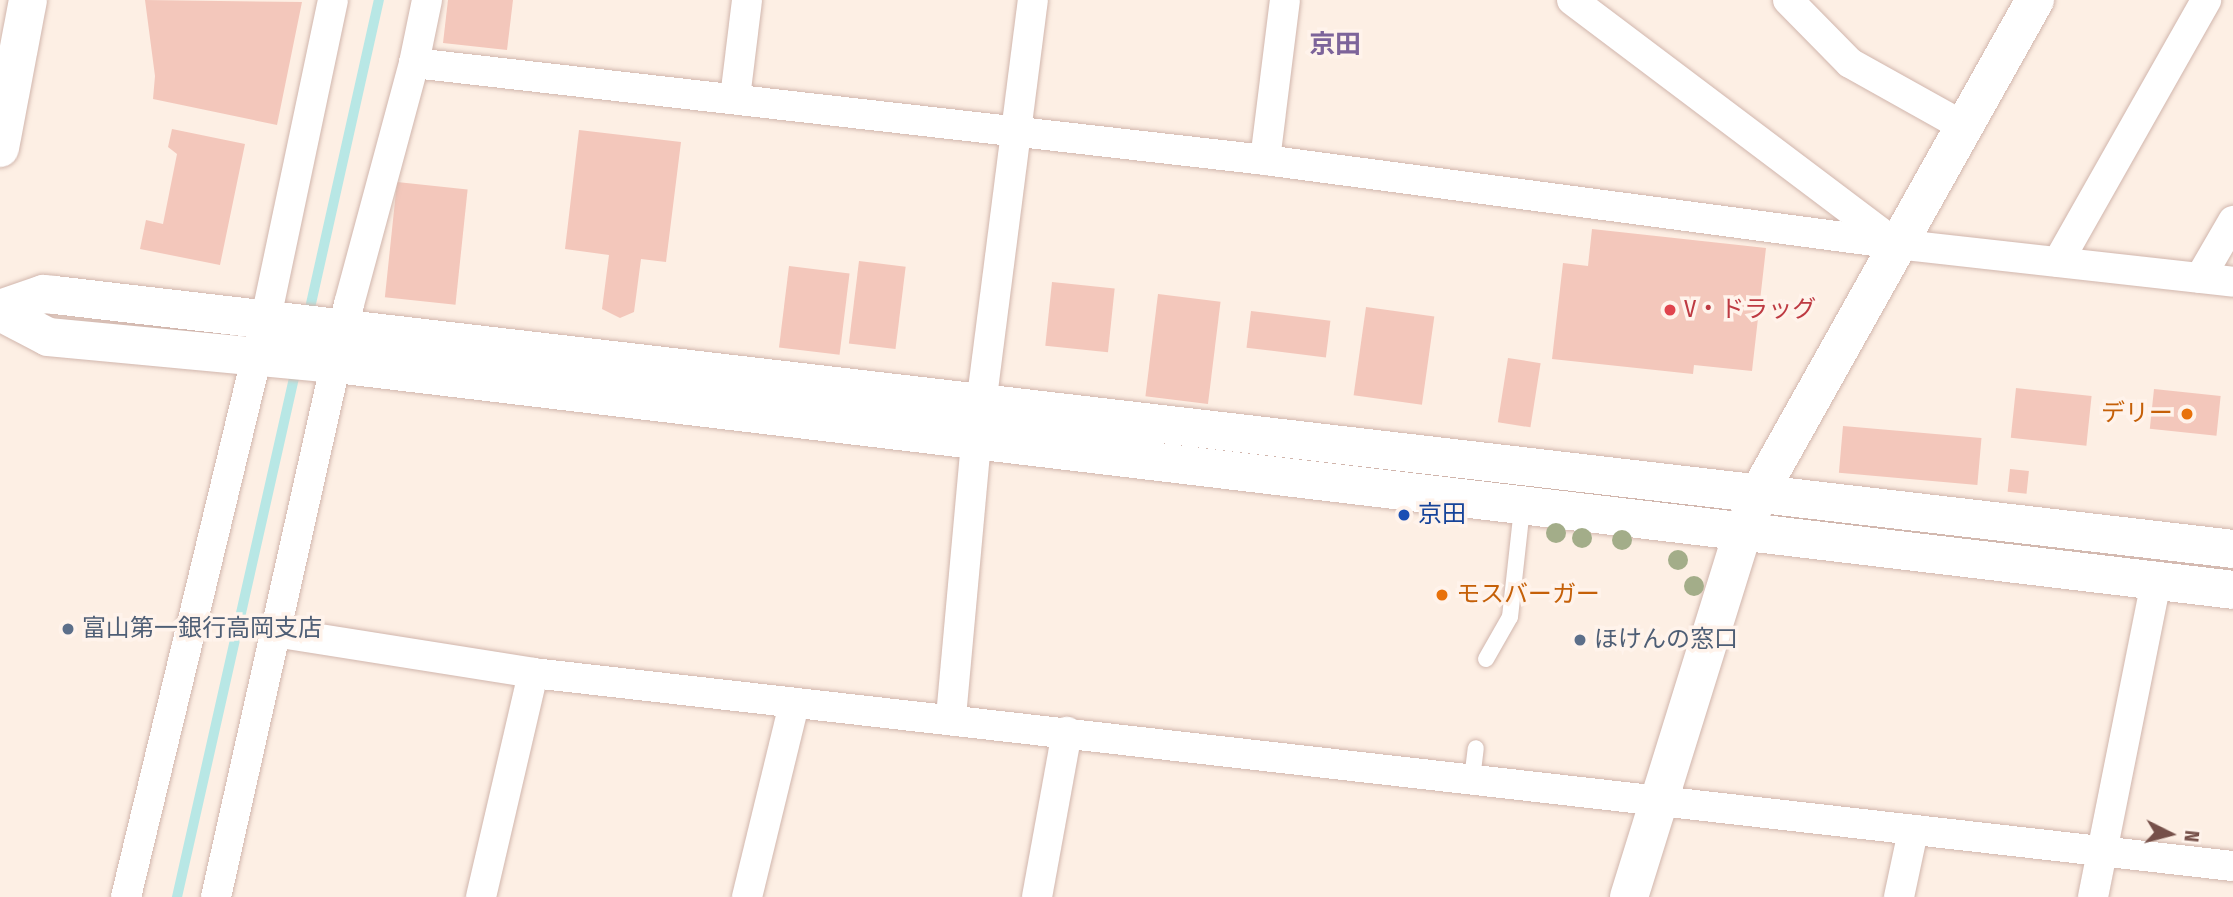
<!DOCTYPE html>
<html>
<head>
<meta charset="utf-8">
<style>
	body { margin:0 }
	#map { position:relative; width:2233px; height:897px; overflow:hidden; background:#fdefe4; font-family:"Fira Sans Condensed","Noto Sans JP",sans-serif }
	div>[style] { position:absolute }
	.stream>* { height:10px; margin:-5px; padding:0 5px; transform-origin:5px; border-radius:5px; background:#b8e7e5 }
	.building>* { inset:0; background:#f3c7bb; transform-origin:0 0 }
	.roads { filter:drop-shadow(0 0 2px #d1b6ad) drop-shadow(0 0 2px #d1b6ad) }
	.lane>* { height:16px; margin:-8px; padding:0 8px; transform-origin:8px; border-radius:8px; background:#fff }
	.street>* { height:30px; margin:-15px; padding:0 15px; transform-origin:15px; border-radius:15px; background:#fff }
	.secondary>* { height:38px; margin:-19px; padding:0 19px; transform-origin:19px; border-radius:19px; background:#fff }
	.trees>* { width:20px; height:20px; margin:-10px; border-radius:50%; background:#a3ad89 }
	.dots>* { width:19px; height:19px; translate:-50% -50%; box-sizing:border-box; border:4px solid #fff3eb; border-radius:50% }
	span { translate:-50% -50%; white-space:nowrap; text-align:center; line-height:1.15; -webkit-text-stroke:7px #fff3eb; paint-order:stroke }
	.health-label { font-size:24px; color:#be3a42 }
	.left { translate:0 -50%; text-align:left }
	.food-label { font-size:24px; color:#c56008 }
	.right { translate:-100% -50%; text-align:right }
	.transit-label { font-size:24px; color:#164399 }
	.service-label { font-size:24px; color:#4e5e75 }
	.neighbourhood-label { font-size:26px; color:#7d649a; font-weight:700 }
	.north { position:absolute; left:2135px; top:799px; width:70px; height:70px; -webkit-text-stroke:5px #fff3eb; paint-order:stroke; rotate:96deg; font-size:19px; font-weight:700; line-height:28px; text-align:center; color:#765049 }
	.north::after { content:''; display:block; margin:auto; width:24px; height:32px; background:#765049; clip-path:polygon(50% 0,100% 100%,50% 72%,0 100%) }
</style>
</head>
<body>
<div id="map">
	<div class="stream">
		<i style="left:308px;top:317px;width:325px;rotate:-77.4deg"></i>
		<i style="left:177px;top:897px;width:541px;rotate:-77.3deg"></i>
	</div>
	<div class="building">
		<i style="clip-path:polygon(145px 0,302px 2px,277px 125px,153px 99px,155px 76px)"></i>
		<i style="clip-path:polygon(448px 0,513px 0,507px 50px,443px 43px)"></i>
		<i style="clip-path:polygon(172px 129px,245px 144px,220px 265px,140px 249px,146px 220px,163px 224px,177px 154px,168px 147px)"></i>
		<i style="clip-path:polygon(579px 130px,681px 142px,666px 262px,641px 259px,634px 312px,620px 318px,602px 309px,609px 255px,565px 249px)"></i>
		<i style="left:397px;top:182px;width:71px;height:116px;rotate:6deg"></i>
		<i style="clip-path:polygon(1592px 229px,1766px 248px,1752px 371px,1694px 365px,1693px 374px,1552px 359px,1563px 263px,1588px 266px)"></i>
		<i style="left:859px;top:261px;width:47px;height:83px;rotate:7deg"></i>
		<i style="left:789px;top:266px;width:61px;height:82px;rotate:7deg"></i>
		<i style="left:1052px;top:282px;width:63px;height:64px;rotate:6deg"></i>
		<i style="left:1158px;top:294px;width:63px;height:103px;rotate:7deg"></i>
		<i style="left:1366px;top:307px;width:69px;height:89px;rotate:8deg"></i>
		<i style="left:1251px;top:311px;width:80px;height:37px;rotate:7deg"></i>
		<i style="left:1508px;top:358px;width:33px;height:65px;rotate:9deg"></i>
		<i style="left:2016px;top:388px;width:76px;height:50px;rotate:6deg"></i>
		<i style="left:2154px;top:389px;width:67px;height:40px;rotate:6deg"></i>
		<i style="left:1843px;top:426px;width:139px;height:47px;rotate:5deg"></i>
		<i style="left:2010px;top:469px;width:19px;height:23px;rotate:6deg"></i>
	</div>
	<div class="roads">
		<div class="lane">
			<i style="left:1486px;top:659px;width:48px;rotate:-60.3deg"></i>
			<i style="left:1510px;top:617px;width:110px;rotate:-83.7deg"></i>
			<i style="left:1472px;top:779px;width:31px;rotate:-83deg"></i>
		</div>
		<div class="street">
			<i style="left:1572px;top:0;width:402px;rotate:37deg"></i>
			<i style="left:1788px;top:0;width:88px;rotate:45.5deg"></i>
			<i style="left:1850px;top:63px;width:127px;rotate:29.2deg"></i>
			<i style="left:414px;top:63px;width:857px;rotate:6.5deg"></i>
			<i style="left:1265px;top:160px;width:637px;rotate:7.58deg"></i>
			<i style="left:1896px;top:244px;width:339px;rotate:6.4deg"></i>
			<i style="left:735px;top:98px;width:99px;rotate:-83deg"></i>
			<i style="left:1265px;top:160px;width:161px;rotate:-82.9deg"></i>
			<i style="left:2058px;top:262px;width:301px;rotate:-60.5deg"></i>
			<i style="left:2200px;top:278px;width:66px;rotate:-59.9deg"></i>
			<i style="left:275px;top:632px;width:261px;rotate:9deg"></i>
			<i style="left:533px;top:673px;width:1711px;rotate:6.48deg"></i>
			<i style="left:951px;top:717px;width:274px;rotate:-84.8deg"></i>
			<i style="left:976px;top:444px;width:448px;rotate:-82.7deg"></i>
			<i style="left:126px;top:897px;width:596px;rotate:-76.41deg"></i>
			<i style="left:266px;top:318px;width:325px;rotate:-78.1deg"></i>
			<i style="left:216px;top:897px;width:608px;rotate:-77.36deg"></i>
			<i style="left:349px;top:304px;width:250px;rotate:-74.9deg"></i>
			<i style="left:414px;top:63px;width:64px;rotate:-78.3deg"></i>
			<i style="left:481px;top:897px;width:230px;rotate:-76.9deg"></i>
			<i style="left:747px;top:897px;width:199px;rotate:-76.3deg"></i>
			<i style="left:1037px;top:897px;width:168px;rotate:-79.7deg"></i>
			<i style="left:1899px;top:897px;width:67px;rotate:-78deg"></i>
			<i style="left:2093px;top:897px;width:321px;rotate:-78.7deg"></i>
		</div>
		<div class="secondary">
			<i style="left:0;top:148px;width:151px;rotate:-79.3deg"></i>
			<i style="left:0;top:309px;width:46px;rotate:-19.2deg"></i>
			<i style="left:43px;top:294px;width:12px;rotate:5deg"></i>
			<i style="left:55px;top:295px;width:2193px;rotate:6.65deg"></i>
			<i style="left:0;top:312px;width:54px;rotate:27.5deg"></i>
			<i style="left:48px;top:337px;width:289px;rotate:5.4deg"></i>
			<i style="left:336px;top:364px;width:1910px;rotate:6.79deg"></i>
			<i style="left:1629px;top:897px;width:379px;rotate:-72.7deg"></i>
			<i style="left:1742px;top:535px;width:48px;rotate:-67.8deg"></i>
			<i style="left:1760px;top:491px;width:563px;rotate:-60.75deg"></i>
		</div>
	</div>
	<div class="trees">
		<i style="left:1556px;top:533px"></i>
		<i style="left:1582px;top:538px"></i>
		<i style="left:1622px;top:540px"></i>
		<i style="left:1678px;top:560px"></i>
		<i style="left:1694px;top:586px"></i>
	</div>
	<div class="dots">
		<i style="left:1670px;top:310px;background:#e0444e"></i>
		<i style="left:2187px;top:414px;background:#e8710a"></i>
		<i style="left:1404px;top:515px;background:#1a4fb4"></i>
		<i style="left:1442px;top:595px;background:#e8710a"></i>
		<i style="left:68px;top:629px;background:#5c6f8a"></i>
		<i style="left:1580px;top:640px;background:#5c6f8a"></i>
	</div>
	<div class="health-label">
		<span class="left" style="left:1684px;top:310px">V・ドラッグ</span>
	</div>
	<div class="food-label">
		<span class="right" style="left:2173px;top:414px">デリー</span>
		<span class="left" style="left:1456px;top:595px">モスバーガー</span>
	</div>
	<div class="transit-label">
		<span class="left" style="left:1418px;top:515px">京田</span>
	</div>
	<div class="service-label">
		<span class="left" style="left:82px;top:629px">富山第一銀行高岡支店</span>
		<span class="left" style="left:1594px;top:640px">ほけんの窓口</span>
	</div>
	<div class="neighbourhood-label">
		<span style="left:1335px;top:45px">京田</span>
	</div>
	<div class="north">N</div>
</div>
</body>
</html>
